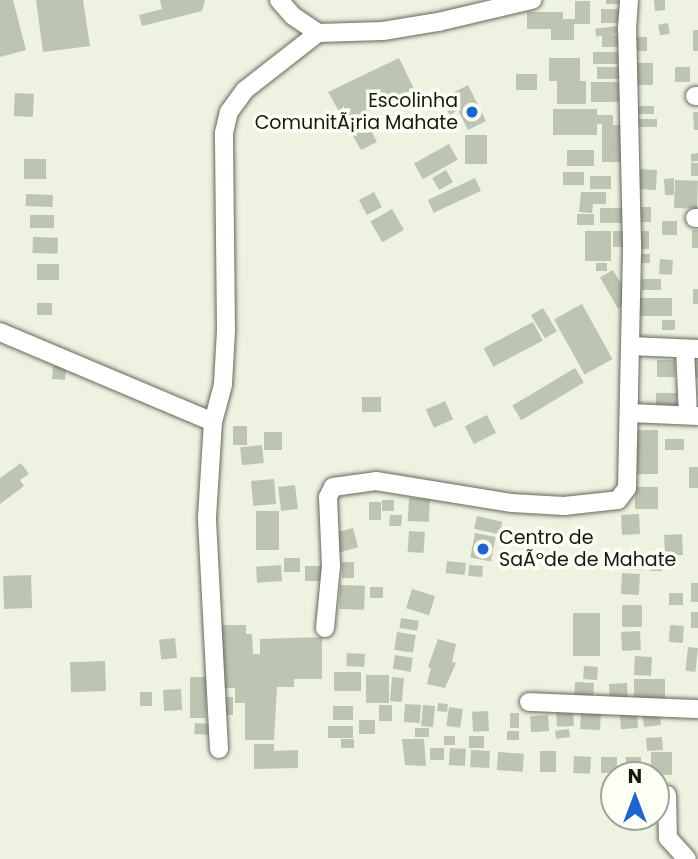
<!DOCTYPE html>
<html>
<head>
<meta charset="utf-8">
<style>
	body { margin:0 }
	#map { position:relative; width:698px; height:859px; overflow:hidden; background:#edf3e0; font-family:Poppins,sans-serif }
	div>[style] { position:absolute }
	.building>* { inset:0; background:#bec4b2; transform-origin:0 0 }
	.roads { filter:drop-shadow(0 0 2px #646959) drop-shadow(0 0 2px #646959) }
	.minor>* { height:18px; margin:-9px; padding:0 9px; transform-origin:9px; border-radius:9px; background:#fff }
	.dots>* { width:19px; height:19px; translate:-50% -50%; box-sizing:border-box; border:4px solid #fbfff4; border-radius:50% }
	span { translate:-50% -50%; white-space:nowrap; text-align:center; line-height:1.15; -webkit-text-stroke:7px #fbfff4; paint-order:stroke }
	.poi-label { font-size:19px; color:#151710 }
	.right { translate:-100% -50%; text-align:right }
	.left { translate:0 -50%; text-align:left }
	.north { position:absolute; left:600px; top:761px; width:70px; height:70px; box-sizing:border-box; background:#fbfff4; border:2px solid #9fa299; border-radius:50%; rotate:0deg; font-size:19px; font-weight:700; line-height:28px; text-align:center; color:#151710 }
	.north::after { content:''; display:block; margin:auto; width:24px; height:32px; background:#1d65d0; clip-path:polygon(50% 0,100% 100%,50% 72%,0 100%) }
</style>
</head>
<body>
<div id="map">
	<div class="building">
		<i style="clip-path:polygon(0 0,13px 0,26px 50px,0 57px)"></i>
		<i style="clip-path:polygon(36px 0,83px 0,90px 46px,43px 52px)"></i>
		<i style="clip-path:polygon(160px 0,205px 0,202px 11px,142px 26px,139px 15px,162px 9px)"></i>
		<i style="left:606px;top:0;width:18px;height:4px"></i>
		<i style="clip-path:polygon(654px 0,665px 0,665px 10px,655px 11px)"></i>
		<i style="clip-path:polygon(575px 1px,590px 1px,590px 24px,574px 24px,574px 40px,551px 40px,551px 29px,527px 29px,527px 12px,563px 12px,563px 19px,575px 19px)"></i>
		<i style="left:601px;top:9px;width:23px;height:14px"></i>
		<i style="left:668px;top:23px;width:11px;height:10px;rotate:80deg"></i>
		<i style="left:617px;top:26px;width:8px;height:22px;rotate:83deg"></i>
		<i style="left:693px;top:30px;width:5px;height:21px"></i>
		<i style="left:602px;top:35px;width:19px;height:12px"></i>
		<i style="left:633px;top:37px;width:14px;height:14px"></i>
		<i style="left:593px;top:52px;width:31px;height:12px"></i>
		<i style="clip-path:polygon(399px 58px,414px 89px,363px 114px,377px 142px,361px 150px,328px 92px)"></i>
		<i style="clip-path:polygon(549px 58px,580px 58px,580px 81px,586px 81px,586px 104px,557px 104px,557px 81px,549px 81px)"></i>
		<i style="left:635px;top:63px;width:18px;height:22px"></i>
		<i style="left:597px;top:67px;width:25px;height:12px"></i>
		<i style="left:675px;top:67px;width:15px;height:15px"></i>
		<i style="left:516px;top:74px;width:21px;height:16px"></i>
		<i style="left:591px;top:82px;width:35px;height:20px"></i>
		<i style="clip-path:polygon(468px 85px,486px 121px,468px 130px,458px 110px,450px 115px,441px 99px)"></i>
		<i style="left:15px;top:93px;width:19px;height:23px;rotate:3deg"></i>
		<i style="left:654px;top:106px;width:8px;height:16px;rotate:90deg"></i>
		<i style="clip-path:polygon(553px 109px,597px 109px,597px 115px,613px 115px,613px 125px,626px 125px,626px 162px,602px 162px,602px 124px,597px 124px,597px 135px,553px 135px)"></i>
		<i style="clip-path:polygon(693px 112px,698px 112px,698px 130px,694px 130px)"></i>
		<i style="left:638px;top:119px;width:19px;height:8px"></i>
		<i style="left:465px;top:135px;width:22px;height:29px"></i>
		<i style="left:449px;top:144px;width:18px;height:40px;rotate:61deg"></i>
		<i style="left:567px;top:150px;width:27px;height:16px"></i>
		<i style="clip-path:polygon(698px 153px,698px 161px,691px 162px,691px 154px)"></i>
		<i style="left:24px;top:159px;width:22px;height:20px"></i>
		<i style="left:691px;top:163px;width:7px;height:13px"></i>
		<i style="left:638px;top:169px;width:19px;height:20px;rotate:3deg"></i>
		<i style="left:446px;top:170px;width:14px;height:16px;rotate:60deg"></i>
		<i style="left:563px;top:172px;width:21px;height:13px"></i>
		<i style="left:590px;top:176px;width:21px;height:13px"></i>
		<i style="left:475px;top:178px;width:14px;height:52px;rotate:65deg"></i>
		<i style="clip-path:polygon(674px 178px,674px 195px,665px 195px,664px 179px)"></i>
		<i style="left:675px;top:180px;width:23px;height:28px;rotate:2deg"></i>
		<i style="left:374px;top:192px;width:17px;height:17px;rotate:62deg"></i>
		<i style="clip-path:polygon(581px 192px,606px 192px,606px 204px,593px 204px,592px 213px,579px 212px)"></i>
		<i style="left:26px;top:194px;width:27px;height:12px;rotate:2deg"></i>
		<i style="left:651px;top:207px;width:15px;height:13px;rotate:90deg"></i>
		<i style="left:600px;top:208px;width:26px;height:15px"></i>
		<i style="left:392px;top:209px;width:24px;height:25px;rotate:60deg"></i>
		<i style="left:577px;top:214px;width:17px;height:11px"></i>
		<i style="left:30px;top:215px;width:24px;height:13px"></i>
		<i style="left:662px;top:221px;width:15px;height:14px"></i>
		<i style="left:692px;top:230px;width:6px;height:18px"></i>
		<i style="left:585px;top:231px;width:26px;height:30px"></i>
		<i style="left:613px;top:231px;width:13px;height:16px"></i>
		<i style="left:638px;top:231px;width:11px;height:18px"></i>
		<i style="left:33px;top:237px;width:25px;height:16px;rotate:2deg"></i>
		<i style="left:638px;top:254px;width:12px;height:9px"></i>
		<i style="left:660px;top:259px;width:13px;height:15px;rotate:4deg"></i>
		<i style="left:596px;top:263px;width:11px;height:8px"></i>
		<i style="left:37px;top:264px;width:22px;height:16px"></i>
		<i style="left:613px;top:270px;width:36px;height:15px;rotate:60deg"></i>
		<i style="left:642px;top:279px;width:19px;height:11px"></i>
		<i style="left:693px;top:289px;width:5px;height:15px"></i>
		<i style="left:672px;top:298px;width:18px;height:33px;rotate:90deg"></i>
		<i style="left:37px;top:303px;width:15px;height:12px"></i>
		<i style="left:582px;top:304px;width:63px;height:32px;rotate:61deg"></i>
		<i style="left:543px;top:308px;width:27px;height:14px;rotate:59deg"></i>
		<i style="left:662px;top:320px;width:13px;height:10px"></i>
		<i style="left:533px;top:322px;width:21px;height:56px;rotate:62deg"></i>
		<i style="left:657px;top:360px;width:18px;height:17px"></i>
		<i style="clip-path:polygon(698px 361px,698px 378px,692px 378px,691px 362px)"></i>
		<i style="left:53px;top:366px;width:13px;height:13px;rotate:4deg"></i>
		<i style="left:575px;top:368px;width:17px;height:73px;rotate:59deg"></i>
		<i style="left:656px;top:393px;width:21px;height:16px"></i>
		<i style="left:362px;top:397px;width:19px;height:15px"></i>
		<i style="left:445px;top:401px;width:20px;height:21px;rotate:66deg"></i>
		<i style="left:487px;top:415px;width:20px;height:25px;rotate:63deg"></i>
		<i style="left:233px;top:426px;width:14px;height:19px"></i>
		<i style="left:635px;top:430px;width:23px;height:44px"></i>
		<i style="left:264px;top:432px;width:18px;height:18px"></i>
		<i style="left:665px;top:439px;width:19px;height:11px"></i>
		<i style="left:262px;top:445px;width:18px;height:22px;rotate:84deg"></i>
		<i style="clip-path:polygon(21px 463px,29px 474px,20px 480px,24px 486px,0 504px,0 478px)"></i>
		<i style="left:689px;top:467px;width:9px;height:21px"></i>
		<i style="left:274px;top:479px;width:25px;height:23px;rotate:85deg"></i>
		<i style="left:295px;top:485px;width:24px;height:17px;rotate:83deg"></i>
		<i style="left:635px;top:487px;width:23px;height:22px"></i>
		<i style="left:409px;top:498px;width:21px;height:23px;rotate:3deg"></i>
		<i style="left:382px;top:500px;width:12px;height:11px"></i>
		<i style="left:369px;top:502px;width:12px;height:18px"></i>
		<i style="left:256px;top:511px;width:23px;height:39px"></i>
		<i style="left:639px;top:514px;width:20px;height:18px;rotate:87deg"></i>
		<i style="clip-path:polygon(390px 515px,402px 515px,401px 526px,389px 526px)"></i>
		<i style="left:477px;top:516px;width:26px;height:13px;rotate:13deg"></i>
		<i style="left:353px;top:528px;width:20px;height:19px;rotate:75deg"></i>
		<i style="left:409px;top:531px;width:16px;height:21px;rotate:4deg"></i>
		<i style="left:475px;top:533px;width:21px;height:25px;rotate:11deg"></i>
		<i style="left:682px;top:534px;width:21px;height:18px;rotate:87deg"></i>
		<i style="left:627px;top:552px;width:17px;height:18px"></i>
		<i style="left:650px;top:553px;width:12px;height:18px"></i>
		<i style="left:284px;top:558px;width:16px;height:14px"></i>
		<i style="left:447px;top:561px;width:19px;height:12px;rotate:6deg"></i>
		<i style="left:342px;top:562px;width:12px;height:16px"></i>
		<i style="left:281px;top:565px;width:16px;height:25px;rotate:86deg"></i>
		<i style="left:469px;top:565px;width:14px;height:11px;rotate:4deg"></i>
		<i style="left:305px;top:566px;width:20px;height:15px"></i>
		<i style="left:622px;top:573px;width:18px;height:21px;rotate:3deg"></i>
		<i style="left:31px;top:575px;width:33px;height:28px;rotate:88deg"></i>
		<i style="left:691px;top:583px;width:7px;height:19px"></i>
		<i style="left:340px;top:585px;width:25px;height:24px;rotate:2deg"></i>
		<i style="left:370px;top:587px;width:13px;height:11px"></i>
		<i style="left:412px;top:589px;width:24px;height:20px;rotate:17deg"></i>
		<i style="left:669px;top:593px;width:14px;height:12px"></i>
		<i style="left:622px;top:605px;width:20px;height:22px"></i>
		<i style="left:691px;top:612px;width:7px;height:16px"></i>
		<i style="left:573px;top:613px;width:27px;height:43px"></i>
		<i style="left:401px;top:618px;width:18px;height:10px;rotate:9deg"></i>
		<i style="clip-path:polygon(221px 625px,246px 625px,246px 634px,252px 634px,253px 654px,260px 654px,260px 639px,322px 637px,322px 679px,294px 679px,294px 687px,277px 687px,274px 740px,245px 740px,245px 703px,235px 703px,235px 688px,222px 688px)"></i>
		<i style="left:670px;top:625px;width:14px;height:17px;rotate:4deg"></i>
		<i style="left:640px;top:631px;width:19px;height:19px;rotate:87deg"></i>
		<i style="left:397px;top:632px;width:19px;height:18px;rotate:9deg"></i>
		<i style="left:175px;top:638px;width:20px;height:16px;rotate:84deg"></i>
		<i style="clip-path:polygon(438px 639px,456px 644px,452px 662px,456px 663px,445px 688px,427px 684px,431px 668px,428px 667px)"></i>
		<i style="left:688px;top:647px;width:10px;height:24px;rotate:6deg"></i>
		<i style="left:347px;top:653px;width:18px;height:13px;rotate:3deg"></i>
		<i style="left:395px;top:655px;width:18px;height:14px;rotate:9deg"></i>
		<i style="left:635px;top:656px;width:17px;height:19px;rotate:3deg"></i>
		<i style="left:105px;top:661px;width:30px;height:35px;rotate:88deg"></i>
		<i style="left:584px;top:666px;width:14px;height:13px;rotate:4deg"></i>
		<i style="left:334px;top:672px;width:27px;height:19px"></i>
		<i style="left:366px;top:675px;width:23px;height:28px"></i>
		<i style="left:190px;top:677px;width:16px;height:41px"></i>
		<i style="left:392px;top:677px;width:12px;height:24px;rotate:5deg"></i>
		<i style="left:634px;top:679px;width:31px;height:21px"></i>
		<i style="left:575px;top:682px;width:19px;height:18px;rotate:3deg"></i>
		<i style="left:627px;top:683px;width:17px;height:18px;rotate:87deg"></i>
		<i style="left:181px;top:689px;width:21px;height:18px;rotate:87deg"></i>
		<i style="left:140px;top:692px;width:12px;height:14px"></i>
		<i style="left:222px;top:697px;width:11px;height:18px"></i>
		<i style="left:438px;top:703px;width:10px;height:8px;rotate:6deg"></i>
		<i style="left:405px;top:704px;width:16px;height:18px;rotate:4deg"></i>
		<i style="left:379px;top:705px;width:13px;height:16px"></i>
		<i style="left:423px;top:705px;width:12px;height:21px;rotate:5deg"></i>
		<i style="left:333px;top:706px;width:20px;height:14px"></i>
		<i style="left:449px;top:707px;width:14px;height:19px;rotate:8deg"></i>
		<i style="left:573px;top:708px;width:18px;height:17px;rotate:87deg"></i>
		<i style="left:659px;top:709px;width:16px;height:17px;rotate:83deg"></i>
		<i style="left:488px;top:711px;width:20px;height:16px;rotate:87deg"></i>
		<i style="left:581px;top:711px;width:20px;height:18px;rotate:3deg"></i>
		<i style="left:510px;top:713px;width:9px;height:15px"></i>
		<i style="left:637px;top:714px;width:14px;height:17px;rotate:86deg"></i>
		<i style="left:548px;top:715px;width:16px;height:18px;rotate:86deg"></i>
		<i style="left:359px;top:720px;width:16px;height:14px"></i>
		<i style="left:195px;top:723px;width:14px;height:11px;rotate:4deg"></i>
		<i style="left:328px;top:726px;width:25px;height:12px"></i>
		<i style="left:415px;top:728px;width:14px;height:9px"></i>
		<i style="left:569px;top:729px;width:8px;height:14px;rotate:83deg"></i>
		<i style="left:507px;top:731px;width:12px;height:9px"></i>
		<i style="left:444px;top:736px;width:11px;height:9px"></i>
		<i style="left:484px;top:736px;width:12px;height:15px;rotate:90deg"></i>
		<i style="left:662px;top:737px;width:13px;height:16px;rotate:86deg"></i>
		<i style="left:341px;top:739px;width:13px;height:9px"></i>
		<i style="clip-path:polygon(402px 739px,424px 739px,426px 766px,405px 765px)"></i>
		<i style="clip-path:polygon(254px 744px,274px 744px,274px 751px,298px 750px,298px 768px,254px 769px)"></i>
		<i style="left:430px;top:748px;width:14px;height:12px"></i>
		<i style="left:450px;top:748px;width:16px;height:17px;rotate:4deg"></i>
		<i style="left:471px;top:750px;width:19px;height:17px;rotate:3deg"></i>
		<i style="left:540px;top:751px;width:16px;height:21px"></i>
		<i style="left:498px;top:752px;width:26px;height:18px;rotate:4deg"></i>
		<i style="left:651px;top:752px;width:21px;height:23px"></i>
		<i style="left:574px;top:756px;width:17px;height:17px;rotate:3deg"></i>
		<i style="left:601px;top:757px;width:16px;height:16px"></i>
		<i style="left:626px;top:757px;width:15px;height:16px"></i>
	</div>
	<div class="roads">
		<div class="minor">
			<i style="left:279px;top:0;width:21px;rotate:49deg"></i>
			<i style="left:293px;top:16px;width:30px;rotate:34deg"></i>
			<i style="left:318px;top:33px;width:65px;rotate:-1.8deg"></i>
			<i style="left:383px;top:31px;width:56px;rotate:-9.3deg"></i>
			<i style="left:438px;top:22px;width:97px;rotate:-13.2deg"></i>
			<i style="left:695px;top:96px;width:3px"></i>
			<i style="left:695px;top:218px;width:3px"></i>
			<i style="left:0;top:332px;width:231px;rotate:22.9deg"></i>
			<i style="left:631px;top:346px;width:67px;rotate:2.6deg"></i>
			<i style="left:685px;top:349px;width:66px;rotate:87.4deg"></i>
			<i style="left:630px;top:413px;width:68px;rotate:2.5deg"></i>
			<i style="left:325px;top:628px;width:62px;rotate:-84.5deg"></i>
			<i style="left:331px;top:566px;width:69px;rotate:-92.5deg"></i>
			<i style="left:328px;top:497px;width:11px;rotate:-63deg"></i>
			<i style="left:333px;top:487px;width:43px;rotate:-7.9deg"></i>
			<i style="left:376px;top:481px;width:138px;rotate:9.2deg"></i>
			<i style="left:512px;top:503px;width:52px;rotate:3.3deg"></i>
			<i style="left:564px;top:506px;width:54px;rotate:-6.3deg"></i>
			<i style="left:618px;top:500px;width:15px;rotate:-53deg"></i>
			<i style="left:627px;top:488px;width:243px;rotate:-88.8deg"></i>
			<i style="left:632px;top:245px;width:216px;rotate:-91.3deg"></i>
			<i style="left:627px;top:29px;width:29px;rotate:-86deg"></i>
			<i style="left:529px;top:702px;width:169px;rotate:2.4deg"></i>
			<i style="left:219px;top:749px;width:232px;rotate:-93deg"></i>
			<i style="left:207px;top:517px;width:95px;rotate:-86.4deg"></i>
			<i style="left:213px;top:422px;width:39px;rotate:-75deg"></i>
			<i style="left:223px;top:384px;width:53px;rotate:-86.8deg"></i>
			<i style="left:226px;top:331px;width:198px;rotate:-90.6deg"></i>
			<i style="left:224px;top:133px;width:22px;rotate:-77deg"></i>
			<i style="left:229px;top:112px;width:27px;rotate:-54deg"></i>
			<i style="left:245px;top:90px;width:93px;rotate:-38deg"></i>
			<i style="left:667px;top:795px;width:43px;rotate:88.7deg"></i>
			<i style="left:668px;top:838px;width:28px;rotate:48deg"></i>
		</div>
	</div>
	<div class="dots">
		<i style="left:472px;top:112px;background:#1d65d0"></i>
		<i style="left:483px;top:549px;background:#1d65d0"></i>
	</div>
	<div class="poi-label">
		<span class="right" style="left:458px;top:112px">Escolinha<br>ComunitÃ¡ria Mahate</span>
		<span class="left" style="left:499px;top:549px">Centro de<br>SaÃºde de Mahate</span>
	</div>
	<div class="north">N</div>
</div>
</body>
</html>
